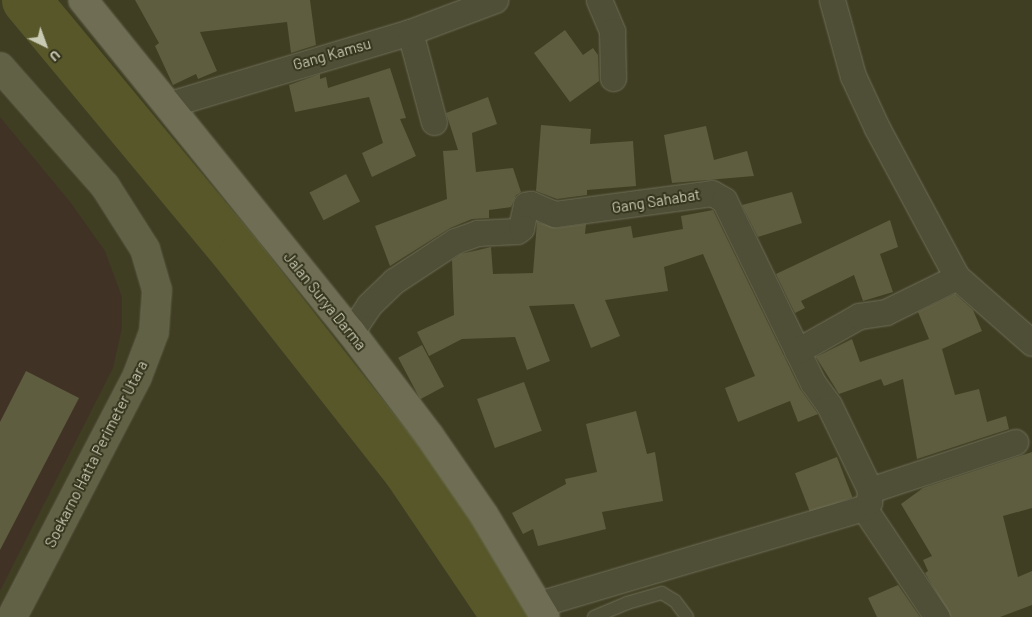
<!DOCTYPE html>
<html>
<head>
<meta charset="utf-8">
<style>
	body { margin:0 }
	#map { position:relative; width:1032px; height:617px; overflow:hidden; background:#3f3e23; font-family:Barlow,sans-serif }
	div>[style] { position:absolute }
	.green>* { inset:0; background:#403325 }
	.river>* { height:49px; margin:-24.5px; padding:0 24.5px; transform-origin:24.5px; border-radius:24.5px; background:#57572a }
	.building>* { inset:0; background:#5e5d3f; transform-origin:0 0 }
	.roads { filter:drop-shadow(0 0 1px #6f6f58) drop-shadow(0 0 1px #6f6f58) }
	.service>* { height:12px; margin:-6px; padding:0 6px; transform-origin:6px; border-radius:6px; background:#4f4e37 }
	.minor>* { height:25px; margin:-12.5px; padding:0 12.5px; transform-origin:12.5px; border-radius:12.5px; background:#4f4e37 }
	.secondary>* { height:28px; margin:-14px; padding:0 14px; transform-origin:14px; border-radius:14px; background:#616245 }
	.primary>* { height:28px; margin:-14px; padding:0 14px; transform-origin:14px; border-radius:14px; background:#6f6e55 }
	span { translate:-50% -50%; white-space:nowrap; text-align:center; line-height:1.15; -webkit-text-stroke:4px #34331c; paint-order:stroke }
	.street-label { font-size:15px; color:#c9cab3 }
	.north { position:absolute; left:20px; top:20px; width:50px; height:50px; -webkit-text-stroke:4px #34331c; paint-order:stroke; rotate:138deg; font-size:14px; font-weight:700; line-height:20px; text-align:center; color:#c9cab3 }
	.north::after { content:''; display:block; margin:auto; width:18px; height:22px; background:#c9cab3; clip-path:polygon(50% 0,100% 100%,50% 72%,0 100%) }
</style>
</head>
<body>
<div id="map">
	<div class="green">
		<i style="clip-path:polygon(0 117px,71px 203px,105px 251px,122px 297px,122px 328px,113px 368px,0 591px)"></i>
	</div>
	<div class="river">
		<i style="left:26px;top:0;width:335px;rotate:50.3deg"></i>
		<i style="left:240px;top:258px;width:270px;rotate:51.8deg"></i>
		<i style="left:407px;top:470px;width:177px;rotate:56deg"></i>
	</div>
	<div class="building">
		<i style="clip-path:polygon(135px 0,310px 0,316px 45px,291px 53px,287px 22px,200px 32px,217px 71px,198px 79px,196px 74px,173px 85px,155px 46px,159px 43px)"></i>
		<i style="clip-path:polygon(565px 30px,583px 55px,593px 48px,598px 55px,599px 81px,570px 102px,534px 53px)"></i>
		<i style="clip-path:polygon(390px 68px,406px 118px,400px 119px,416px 156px,372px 177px,362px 153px,383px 143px,369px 97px,295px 112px,289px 85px,320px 74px,320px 79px,326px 77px,328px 88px)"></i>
		<i style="clip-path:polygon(488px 97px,497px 124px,472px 133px,476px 172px,513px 168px,521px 192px,516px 195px,511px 207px,489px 210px,489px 218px,472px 219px,450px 228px,390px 266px,375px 226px,447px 199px,443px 151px,458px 150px,446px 113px)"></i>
		<i style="clip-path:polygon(541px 125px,591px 129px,590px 144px,633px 141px,636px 186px,587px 190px,587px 195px,557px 199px,536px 191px)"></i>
		<i style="clip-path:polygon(706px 126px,714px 160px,747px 151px,754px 176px,672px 183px,664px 135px)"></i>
		<i style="left:346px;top:174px;width:31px;height:41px;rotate:63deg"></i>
		<i style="clip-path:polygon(792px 192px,802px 223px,758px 237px,742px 205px)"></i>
		<i style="clip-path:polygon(713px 210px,800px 389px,818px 414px,798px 422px,790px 401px,738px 422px,725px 388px,755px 376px,703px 254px,664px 267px,668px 291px,605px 300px,620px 336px,591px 348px,574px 304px,529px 306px,550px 361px,527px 370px,515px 337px,462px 339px,429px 356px,417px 332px,454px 315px,452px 260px,461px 254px,491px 247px,493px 274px,533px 273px,537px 222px,556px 228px,586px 224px,585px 234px,631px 226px,633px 238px,683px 229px,681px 216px)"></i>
		<i style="clip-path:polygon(890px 220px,898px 247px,880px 254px,893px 292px,863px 301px,854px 275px,801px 301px,805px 308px,795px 313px,776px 274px)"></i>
		<i style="clip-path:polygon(955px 294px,973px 310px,982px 331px,942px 349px,955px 395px,979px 389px,987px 422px,1006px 416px,1009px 429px,917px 459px,903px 379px,884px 386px,881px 379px,839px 394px,816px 357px,852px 339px,860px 362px,929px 339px,918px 312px)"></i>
		<i style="left:422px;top:345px;width:47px;height:27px;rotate:62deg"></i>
		<i style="clip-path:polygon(26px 371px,79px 398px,0 550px,0 422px)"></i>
		<i style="left:524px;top:382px;width:52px;height:50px;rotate:70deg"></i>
		<i style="clip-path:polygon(636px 411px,647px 454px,655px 452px,663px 501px,602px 512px,606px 529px,538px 546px,533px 529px,523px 534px,512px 513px,566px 484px,565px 479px,597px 472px,586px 424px)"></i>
		<i style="clip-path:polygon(1032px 452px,1032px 508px,1003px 516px,1018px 577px,1032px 571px,1032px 605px,1000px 617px,951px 617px,925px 573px,928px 571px,923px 560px,932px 556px,901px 504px,923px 488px)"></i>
		<i style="left:837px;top:457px;width:43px;height:45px;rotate:69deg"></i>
		<i style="clip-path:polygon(898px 585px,920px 617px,877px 617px,868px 598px)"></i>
	</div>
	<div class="roads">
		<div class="service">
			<i style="left:594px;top:617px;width:36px;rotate:-23deg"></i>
			<i style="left:627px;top:603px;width:36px;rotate:-16deg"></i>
			<i style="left:662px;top:593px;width:15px;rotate:32deg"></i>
			<i style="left:675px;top:601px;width:20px;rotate:53deg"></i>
		</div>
		<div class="minor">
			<i style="left:599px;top:0;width:34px;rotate:67deg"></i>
			<i style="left:612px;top:31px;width:47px;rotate:88.8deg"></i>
			<i style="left:832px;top:0;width:79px;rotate:74.6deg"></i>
			<i style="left:853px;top:76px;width:57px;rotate:65.2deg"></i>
			<i style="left:877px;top:128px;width:169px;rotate:61.8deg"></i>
			<i style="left:957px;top:277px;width:100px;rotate:41.3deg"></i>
			<i style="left:410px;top:32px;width:93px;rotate:75.1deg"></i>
			<i style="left:167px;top:105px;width:254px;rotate:-16.7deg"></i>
			<i style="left:410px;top:32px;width:91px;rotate:-20.6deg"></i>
			<i style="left:351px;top:332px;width:32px;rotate:-56deg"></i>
			<i style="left:369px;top:305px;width:35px;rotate:-44deg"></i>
			<i style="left:394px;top:281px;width:73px;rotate:-33.3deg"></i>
			<i style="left:455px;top:241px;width:23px;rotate:-20deg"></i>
			<i style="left:477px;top:233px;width:40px;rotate:-2.9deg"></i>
			<i style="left:517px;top:231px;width:5px;rotate:-37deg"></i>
			<i style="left:521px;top:228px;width:24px;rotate:-78deg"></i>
			<i style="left:526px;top:205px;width:5px;rotate:-11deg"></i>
			<i style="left:531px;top:204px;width:26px;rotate:23deg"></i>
			<i style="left:555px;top:214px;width:158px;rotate:-7.6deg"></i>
			<i style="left:712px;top:193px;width:14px;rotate:30deg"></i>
			<i style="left:724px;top:200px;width:203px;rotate:64.1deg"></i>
			<i style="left:813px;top:383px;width:27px;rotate:54deg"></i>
			<i style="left:829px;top:405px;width:94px;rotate:64.2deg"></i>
			<i style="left:797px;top:351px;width:71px;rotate:-29.4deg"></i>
			<i style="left:859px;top:316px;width:27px;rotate:-8deg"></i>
			<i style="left:886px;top:312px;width:79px;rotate:-26.2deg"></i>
			<i style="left:864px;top:508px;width:131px;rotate:56.2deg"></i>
			<i style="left:539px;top:604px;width:339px;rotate:-16.5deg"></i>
			<i style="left:864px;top:508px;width:8px;rotate:-50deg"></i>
			<i style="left:869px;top:502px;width:12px;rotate:-85deg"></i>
			<i style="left:870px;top:490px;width:153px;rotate:-18.3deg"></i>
		</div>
		<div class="secondary">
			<i style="left:0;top:67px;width:159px;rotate:48.6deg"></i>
			<i style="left:105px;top:186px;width:75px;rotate:57.6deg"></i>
			<i style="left:145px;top:249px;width:43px;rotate:73.7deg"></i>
			<i style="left:157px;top:290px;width:42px;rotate:94.1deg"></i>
			<i style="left:154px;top:332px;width:48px;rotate:110.7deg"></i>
			<i style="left:137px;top:377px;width:271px;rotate:117.5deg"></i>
		</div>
		<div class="primary">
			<i style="left:83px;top:0;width:427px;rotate:51.1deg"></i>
			<i style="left:351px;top:332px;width:129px;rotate:52.9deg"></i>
			<i style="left:429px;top:435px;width:97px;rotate:55.5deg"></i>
			<i style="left:484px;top:515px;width:119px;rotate:59.1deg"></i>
		</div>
	</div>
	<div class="street-label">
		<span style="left:332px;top:54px;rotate:-16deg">Gang Kamsu</span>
		<span style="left:656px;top:201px;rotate:-9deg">Gang Sahabat</span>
		<span style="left:325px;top:301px;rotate:51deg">Jalan Surya Darma</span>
		<span style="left:96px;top:454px;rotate:-63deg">Soekarno Hatta Perimeter Utara</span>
	</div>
	<div class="north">U</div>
</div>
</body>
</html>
